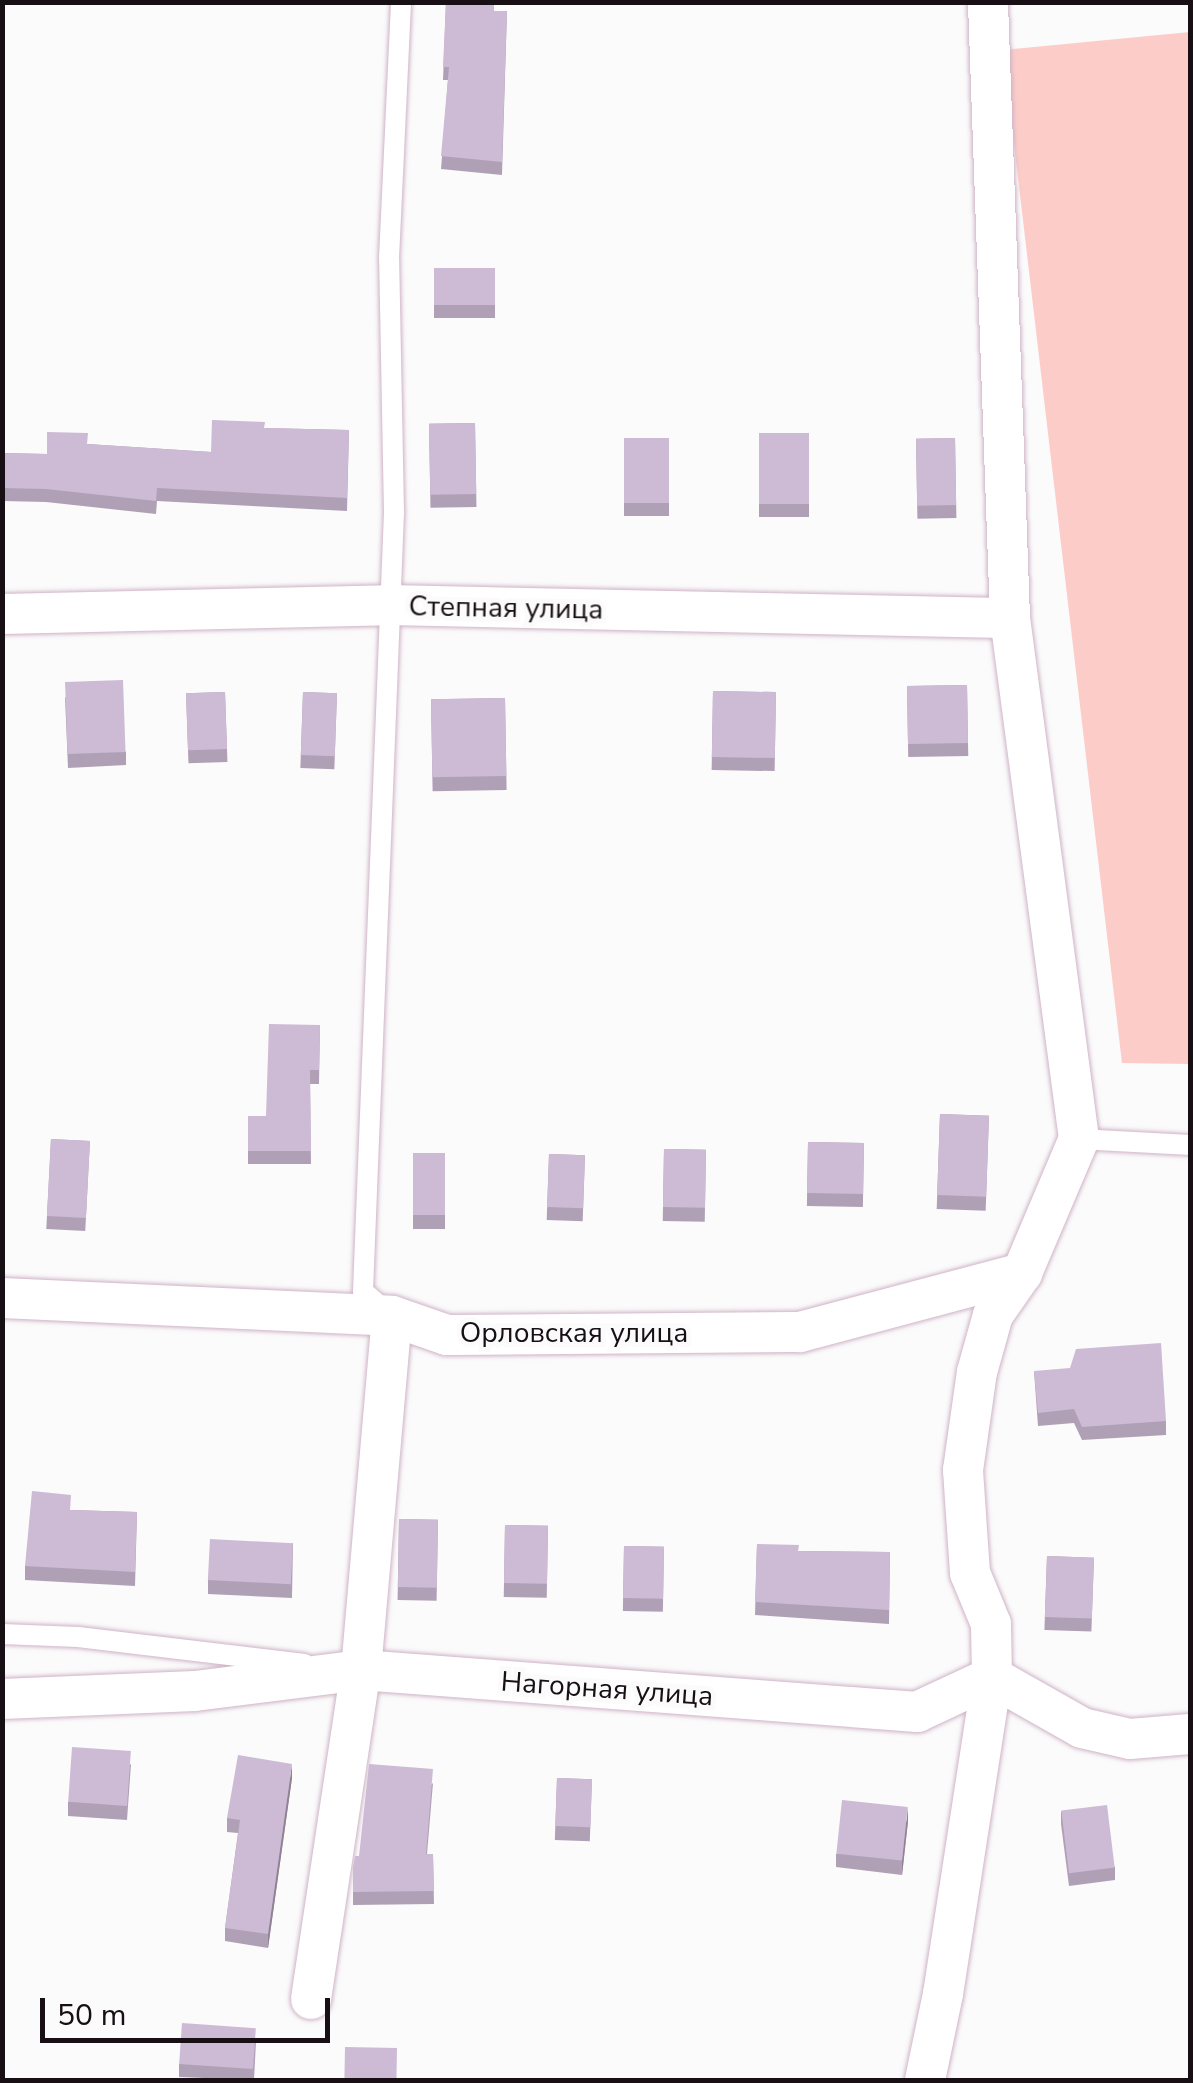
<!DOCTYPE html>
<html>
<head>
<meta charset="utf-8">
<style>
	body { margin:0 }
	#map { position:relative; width:1193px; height:2083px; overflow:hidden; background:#fbfbfb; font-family:"Nunito Sans",sans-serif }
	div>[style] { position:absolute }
	.green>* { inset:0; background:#fcccc9 }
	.roads { filter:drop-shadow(0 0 2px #cfb3c6) drop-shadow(0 0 2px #cfb3c6) }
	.service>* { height:20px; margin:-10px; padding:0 10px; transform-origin:10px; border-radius:10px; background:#fff }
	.minor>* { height:40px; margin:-20px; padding:0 20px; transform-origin:20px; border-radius:20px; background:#fff }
	.wall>* { inset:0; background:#b0a0b6; transform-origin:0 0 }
	.shaded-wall>* { inset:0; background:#908294 }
	.building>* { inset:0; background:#cdbad4; transform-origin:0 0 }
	span { translate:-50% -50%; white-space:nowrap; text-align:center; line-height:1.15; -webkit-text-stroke:10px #fbfbfb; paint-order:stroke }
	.street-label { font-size:28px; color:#180f15 }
	.frame { position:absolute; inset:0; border:5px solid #180f15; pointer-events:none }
	.scale { position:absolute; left:40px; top:1998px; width:290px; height:45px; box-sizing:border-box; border:5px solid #180f15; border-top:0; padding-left:12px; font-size:30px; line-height:35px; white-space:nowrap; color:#180f15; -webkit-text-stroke:8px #fbfbfb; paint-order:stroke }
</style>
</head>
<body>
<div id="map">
	<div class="green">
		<i style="clip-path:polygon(1190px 32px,1190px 1064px,1122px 1063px,1003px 50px)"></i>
	</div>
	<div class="roads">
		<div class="service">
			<i style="left:1079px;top:1139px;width:111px;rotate:3.1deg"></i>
			<i style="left:388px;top:1313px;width:33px;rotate:-139deg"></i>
			<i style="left:363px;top:1291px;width:779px;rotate:-87.72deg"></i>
			<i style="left:394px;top:513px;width:255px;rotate:-91.1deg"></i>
			<i style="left:389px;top:258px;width:256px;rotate:-87.3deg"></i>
			<i style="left:2px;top:1634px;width:76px;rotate:2.3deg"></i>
			<i style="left:78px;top:1637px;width:228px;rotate:6.8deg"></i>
		</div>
		<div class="minor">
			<i style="left:2px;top:614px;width:386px;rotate:-1.3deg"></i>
			<i style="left:388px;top:605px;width:622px;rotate:1.2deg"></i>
			<i style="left:2px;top:1298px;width:390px;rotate:2.6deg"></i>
			<i style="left:392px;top:1316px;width:58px;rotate:19.1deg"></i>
			<i style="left:447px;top:1335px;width:353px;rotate:-0.5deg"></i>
			<i style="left:800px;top:1332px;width:230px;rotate:-14.9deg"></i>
			<i style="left:2px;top:1699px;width:193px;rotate:-2.4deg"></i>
			<i style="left:195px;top:1691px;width:167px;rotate:-7.2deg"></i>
			<i style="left:361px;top:1670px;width:558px;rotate:4.32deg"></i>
			<i style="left:917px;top:1712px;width:83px;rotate:-25deg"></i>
			<i style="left:992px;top:1677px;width:103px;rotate:29.5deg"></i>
			<i style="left:1082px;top:1728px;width:49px;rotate:12.9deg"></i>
			<i style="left:1130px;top:1739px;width:60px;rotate:-4.8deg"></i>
			<i style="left:311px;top:1999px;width:333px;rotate:-81.4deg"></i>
			<i style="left:361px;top:1670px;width:355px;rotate:-85deg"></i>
			<i style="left:925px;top:2080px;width:88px;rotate:-78.2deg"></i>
			<i style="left:943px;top:1994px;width:321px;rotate:-81.2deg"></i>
			<i style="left:992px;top:1677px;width:53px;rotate:-91.1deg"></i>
			<i style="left:991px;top:1624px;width:55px;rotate:-112.4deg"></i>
			<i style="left:970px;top:1573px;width:103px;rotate:-93.9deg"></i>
			<i style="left:963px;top:1470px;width:99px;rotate:-81.9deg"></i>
			<i style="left:977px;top:1372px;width:59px;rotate:-74.3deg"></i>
			<i style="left:993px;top:1315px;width:51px;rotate:-55.4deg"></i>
			<i style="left:1022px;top:1273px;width:146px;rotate:-67deg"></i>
			<i style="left:1079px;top:1139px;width:526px;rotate:-97.54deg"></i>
			<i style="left:1010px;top:618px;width:616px;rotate:-92.05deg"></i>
		</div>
	</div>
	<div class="wall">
		<i style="clip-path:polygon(446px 2px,494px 11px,507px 11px,502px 175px,441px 169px,448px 80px,443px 80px)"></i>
		<i style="left:495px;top:268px;width:50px;height:61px;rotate:90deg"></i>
		<i style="left:475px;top:423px;width:84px;height:46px;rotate:89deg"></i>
		<i style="clip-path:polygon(264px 428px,349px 430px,347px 511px,157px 501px,156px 514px,46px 502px,2px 501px,2px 453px,47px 454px,87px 444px,211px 452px)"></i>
		<i style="left:809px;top:433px;width:84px;height:50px;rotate:90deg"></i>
		<i style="left:624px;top:438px;width:45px;height:78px"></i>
		<i style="left:955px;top:438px;width:80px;height:39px;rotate:89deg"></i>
		<i style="left:967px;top:685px;width:71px;height:60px;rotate:89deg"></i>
		<i style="left:713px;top:691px;width:63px;height:79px;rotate:1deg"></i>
		<i style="left:225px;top:692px;width:70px;height:39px;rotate:88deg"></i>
		<i style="left:303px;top:692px;width:34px;height:76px;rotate:2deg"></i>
		<i style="clip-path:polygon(65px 697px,126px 752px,126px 765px,68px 768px)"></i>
		<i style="left:505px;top:698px;width:92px;height:74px;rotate:89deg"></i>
		<i style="clip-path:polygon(320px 1025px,319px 1084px,310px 1084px,311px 1164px,248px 1164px,248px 1116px,266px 1116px)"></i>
		<i style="left:940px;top:1114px;width:49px;height:95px;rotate:2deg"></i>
		<i style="left:51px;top:1139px;width:39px;height:90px;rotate:3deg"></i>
		<i style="left:808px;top:1142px;width:56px;height:64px;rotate:1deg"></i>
		<i style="left:664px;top:1149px;width:42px;height:72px;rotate:1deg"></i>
		<i style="left:413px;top:1153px;width:32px;height:76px"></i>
		<i style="left:549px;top:1154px;width:36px;height:66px;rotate:2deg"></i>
		<i style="clip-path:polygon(1034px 1371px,1166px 1421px,1166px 1435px,1082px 1440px,1074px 1423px,1038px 1426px)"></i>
		<i style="clip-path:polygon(71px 1510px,137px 1512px,135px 1586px,25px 1580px,25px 1566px)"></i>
		<i style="left:399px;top:1519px;width:39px;height:81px;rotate:1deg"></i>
		<i style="left:505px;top:1525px;width:43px;height:72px;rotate:1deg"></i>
		<i style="clip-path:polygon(293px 1543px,292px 1598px,208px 1594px,208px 1580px)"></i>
		<i style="clip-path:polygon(757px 1544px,798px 1551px,890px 1552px,889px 1624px,755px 1615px)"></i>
		<i style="left:624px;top:1546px;width:40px;height:65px;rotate:1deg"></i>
		<i style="left:1047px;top:1556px;width:47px;height:74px;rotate:2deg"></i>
		<i style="clip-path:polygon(131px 1764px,127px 1820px,68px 1816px,68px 1802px)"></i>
		<i style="clip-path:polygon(292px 1778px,268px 1948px,225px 1941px,225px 1928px,238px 1833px,227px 1832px,227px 1818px)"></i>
		<i style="left:557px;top:1778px;width:35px;height:62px;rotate:2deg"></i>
		<i style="clip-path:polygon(433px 1783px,427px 1854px,433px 1854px,434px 1904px,353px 1905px,353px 1867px,359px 1856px)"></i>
		<i style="clip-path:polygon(1061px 1811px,1115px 1867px,1115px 1880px,1069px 1886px,1061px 1824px)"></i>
		<i style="clip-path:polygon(908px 1821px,902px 1875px,836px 1867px,836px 1854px)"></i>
		<i style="clip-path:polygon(256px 2041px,254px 2080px,179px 2077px,179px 2064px)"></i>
	</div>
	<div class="shaded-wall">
		<i style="clip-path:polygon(292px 1764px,292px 1778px,268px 1948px,268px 1934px)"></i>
		<i style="clip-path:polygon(908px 1807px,908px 1821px,902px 1875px,902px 1861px)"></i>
	</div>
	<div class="building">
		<i style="clip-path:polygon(446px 2px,494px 2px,494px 11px,507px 11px,502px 162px,441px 156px,449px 67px,443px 67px)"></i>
		<i style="left:495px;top:268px;width:37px;height:61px;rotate:90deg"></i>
		<i style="clip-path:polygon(212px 420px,265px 422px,264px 428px,349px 430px,347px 498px,157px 488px,156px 501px,46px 489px,2px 488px,2px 453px,47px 454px,47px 432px,88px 433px,87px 444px,211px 452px)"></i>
		<i style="left:475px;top:423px;width:71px;height:46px;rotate:89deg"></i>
		<i style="left:809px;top:433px;width:71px;height:50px;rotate:90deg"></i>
		<i style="left:624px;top:438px;width:45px;height:65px"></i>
		<i style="left:955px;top:438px;width:67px;height:39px;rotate:89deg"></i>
		<i style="left:123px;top:680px;width:72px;height:58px;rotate:88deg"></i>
		<i style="left:967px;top:685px;width:58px;height:60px;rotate:89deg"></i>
		<i style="left:713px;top:691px;width:63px;height:66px;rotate:1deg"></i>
		<i style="left:225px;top:692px;width:57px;height:39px;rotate:88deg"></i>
		<i style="left:303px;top:692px;width:34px;height:63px;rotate:2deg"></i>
		<i style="left:505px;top:698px;width:78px;height:74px;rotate:89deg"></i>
		<i style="clip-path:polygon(269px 1024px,320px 1025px,319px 1070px,310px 1070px,311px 1151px,248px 1151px,248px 1116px,266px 1116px)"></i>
		<i style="left:940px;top:1114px;width:49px;height:81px;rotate:2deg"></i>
		<i style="left:51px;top:1139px;width:39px;height:77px;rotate:3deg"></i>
		<i style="left:808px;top:1142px;width:56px;height:51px;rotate:1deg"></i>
		<i style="left:664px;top:1149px;width:42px;height:58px;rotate:1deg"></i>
		<i style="left:413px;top:1153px;width:32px;height:62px"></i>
		<i style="left:549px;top:1154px;width:36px;height:53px;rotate:2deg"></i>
		<i style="clip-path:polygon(1161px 1343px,1166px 1421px,1082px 1427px,1074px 1409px,1038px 1413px,1034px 1371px,1070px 1368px,1076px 1349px)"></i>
		<i style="clip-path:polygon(32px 1491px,71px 1495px,70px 1510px,137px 1512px,135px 1572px,25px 1566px)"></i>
		<i style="left:399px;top:1519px;width:39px;height:68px;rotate:1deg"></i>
		<i style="left:505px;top:1525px;width:43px;height:58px;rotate:1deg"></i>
		<i style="left:210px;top:1539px;width:83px;height:41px;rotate:3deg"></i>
		<i style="clip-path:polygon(757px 1544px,799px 1545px,798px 1551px,890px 1552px,889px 1610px,755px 1602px)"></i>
		<i style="left:624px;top:1546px;width:40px;height:52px;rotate:1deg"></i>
		<i style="left:1047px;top:1556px;width:47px;height:61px;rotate:2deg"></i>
		<i style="left:72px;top:1747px;width:59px;height:55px;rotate:4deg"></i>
		<i style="clip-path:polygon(238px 1755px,292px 1764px,268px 1934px,225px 1928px,240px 1820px,227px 1818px)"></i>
		<i style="clip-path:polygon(369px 1764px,433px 1769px,426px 1854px,433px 1854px,434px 1891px,353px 1892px,353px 1867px,355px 1856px,359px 1856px)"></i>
		<i style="left:557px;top:1778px;width:35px;height:48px;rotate:2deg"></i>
		<i style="left:842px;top:1800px;width:66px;height:54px;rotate:6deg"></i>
		<i style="left:1107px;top:1805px;width:63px;height:46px;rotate:83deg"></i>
		<i style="left:182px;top:2023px;width:74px;height:41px;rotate:4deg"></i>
		<i style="left:345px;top:2047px;width:52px;height:33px;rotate:1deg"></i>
	</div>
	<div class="street-label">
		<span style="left:506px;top:608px;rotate:1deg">Степная улица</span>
		<span style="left:574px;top:1333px">Орловская улица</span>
		<span style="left:607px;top:1689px;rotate:4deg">Нагорная улица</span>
	</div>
	<div class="frame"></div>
	<div class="scale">50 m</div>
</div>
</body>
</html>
